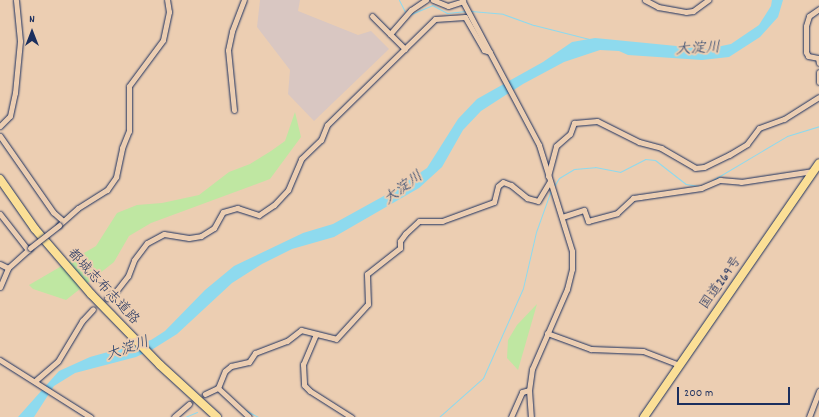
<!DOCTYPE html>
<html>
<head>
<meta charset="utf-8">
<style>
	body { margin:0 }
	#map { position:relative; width:819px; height:417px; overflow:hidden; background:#ecceb2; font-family:Dekko,"Klee One",sans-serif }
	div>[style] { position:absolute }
	.built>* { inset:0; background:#d9c7c2 }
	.green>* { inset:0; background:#bfe7a2 }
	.water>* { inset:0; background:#8edaee }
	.stream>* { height:1px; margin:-0.5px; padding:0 0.5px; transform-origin:0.5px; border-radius:0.5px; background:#8edaee }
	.minor-tunnel>* { height:5px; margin-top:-2.5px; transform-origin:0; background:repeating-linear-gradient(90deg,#c2aea1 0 5px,transparent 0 7.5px) }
	.roads { filter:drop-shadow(0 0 1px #1b2f5e) drop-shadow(0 0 1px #1b2f5e) }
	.minor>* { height:5px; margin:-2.5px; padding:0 2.5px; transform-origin:2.5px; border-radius:2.5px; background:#ecceb2 }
	.highway>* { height:8px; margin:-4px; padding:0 4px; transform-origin:4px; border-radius:4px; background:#fbdf96 }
	.bridges { filter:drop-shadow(0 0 1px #1b2f5e) drop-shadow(0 0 1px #1b2f5e) }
	.minor-bridge>* { height:5px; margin:-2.5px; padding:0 2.5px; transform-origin:2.5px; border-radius:2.5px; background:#ecceb2 }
	span { translate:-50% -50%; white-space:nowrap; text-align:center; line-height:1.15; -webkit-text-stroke:4px #ecceb2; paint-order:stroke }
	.street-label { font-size:14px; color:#1b2f5e }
	.water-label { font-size:15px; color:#26406c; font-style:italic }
	.north { position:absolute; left:12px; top:12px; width:40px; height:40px; -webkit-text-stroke:3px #ecceb2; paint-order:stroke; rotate:0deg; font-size:11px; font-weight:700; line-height:16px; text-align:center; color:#1b2f5e }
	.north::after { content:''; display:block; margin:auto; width:14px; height:18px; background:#1b2f5e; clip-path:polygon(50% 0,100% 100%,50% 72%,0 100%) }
	.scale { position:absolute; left:677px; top:387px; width:113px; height:18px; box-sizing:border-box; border:2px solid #1b2f5e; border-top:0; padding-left:5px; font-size:12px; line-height:14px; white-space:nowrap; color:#1b2f5e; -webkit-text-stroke:3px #ecceb2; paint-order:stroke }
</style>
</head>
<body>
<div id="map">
	<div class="built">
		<i style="clip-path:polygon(260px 0,300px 0,298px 11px,358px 35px,371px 31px,389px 49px,314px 121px,288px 94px,290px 70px,257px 27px)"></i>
	</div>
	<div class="green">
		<i style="clip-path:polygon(295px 112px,301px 137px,270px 179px,151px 223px,129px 236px,114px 262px,66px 300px,33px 289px,29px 285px,96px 246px,117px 213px,137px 205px,162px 203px,199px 195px,229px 172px,250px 164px,271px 151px,285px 141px)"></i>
		<i style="clip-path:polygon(537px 304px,518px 370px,507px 358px,508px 340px,517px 325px)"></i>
	</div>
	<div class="water">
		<i style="clip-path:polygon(772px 0,783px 0,778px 17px,760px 37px,729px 57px,702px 60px,628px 55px,619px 51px,600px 50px,564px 62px,523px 84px,481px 111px,463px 130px,442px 167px,419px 188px,334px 237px,292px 249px,262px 264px,232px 283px,177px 334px,153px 349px,136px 357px,75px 373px,54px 386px,34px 417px,18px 417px,59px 371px,90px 357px,151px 340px,165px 331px,205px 290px,234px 266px,303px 233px,333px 224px,391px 192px,427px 168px,458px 119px,477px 99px,543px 62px,572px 42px,595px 38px,707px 49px,731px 44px,759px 25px,771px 6px)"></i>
	</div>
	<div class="stream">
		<i style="left:399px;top:0;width:13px;rotate:63deg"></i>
		<i style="left:471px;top:11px;width:32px;rotate:5deg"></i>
		<i style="left:503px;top:14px;width:33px;rotate:20deg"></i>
		<i style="left:534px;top:25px;width:57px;rotate:14.3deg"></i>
		<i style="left:409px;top:15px;width:25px;rotate:-23deg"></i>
		<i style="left:432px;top:5px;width:17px;rotate:28deg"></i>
		<i style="left:447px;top:13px;width:19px;rotate:-6deg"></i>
		<i style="left:713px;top:180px;width:86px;rotate:-30.7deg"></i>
		<i style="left:787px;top:136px;width:34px;rotate:-17deg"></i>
		<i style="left:554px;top:186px;width:9px;rotate:-58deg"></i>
		<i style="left:559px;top:178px;width:17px;rotate:-31deg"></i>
		<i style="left:574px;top:169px;width:21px;rotate:-5deg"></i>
		<i style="left:595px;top:167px;width:25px;rotate:11deg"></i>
		<i style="left:620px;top:172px;width:28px;rotate:-27deg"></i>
		<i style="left:645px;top:159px;width:10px;rotate:6deg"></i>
		<i style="left:655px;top:160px;width:39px;rotate:38deg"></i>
		<i style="left:686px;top:184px;width:13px;rotate:9deg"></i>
		<i style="left:245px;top:410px;width:15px;rotate:28deg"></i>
		<i style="left:185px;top:417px;width:13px;rotate:-23deg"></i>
		<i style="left:439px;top:417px;width:59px;rotate:-41.6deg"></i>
		<i style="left:483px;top:378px;width:98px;rotate:-66deg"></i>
		<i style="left:523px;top:288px;width:57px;rotate:-76.9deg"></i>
		<i style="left:536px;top:232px;width:45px;rotate:-70.3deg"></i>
	</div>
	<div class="minor-tunnel">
		<i style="left:189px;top:404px;width:19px;rotate:-32deg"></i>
	</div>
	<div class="roads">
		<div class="minor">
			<i style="left:433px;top:0;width:16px;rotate:22deg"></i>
			<i style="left:448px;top:6px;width:16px;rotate:-18deg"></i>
			<i style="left:462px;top:0;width:164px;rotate:62deg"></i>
			<i style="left:539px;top:145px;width:111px;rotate:72.7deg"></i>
			<i style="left:572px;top:251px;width:18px;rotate:90deg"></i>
			<i style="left:572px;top:269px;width:21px;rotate:104deg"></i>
			<i style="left:567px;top:289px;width:87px;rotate:113.6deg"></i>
			<i style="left:532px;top:369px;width:21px;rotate:98deg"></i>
			<i style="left:529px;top:390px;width:27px;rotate:86deg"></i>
			<i style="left:645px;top:0;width:15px;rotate:28deg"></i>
			<i style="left:658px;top:7px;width:28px;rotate:10deg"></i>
			<i style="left:686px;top:12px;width:7px;rotate:-8deg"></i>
			<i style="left:693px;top:11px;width:19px;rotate:-36deg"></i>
			<i style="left:819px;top:9px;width:12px;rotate:145deg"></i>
			<i style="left:809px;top:16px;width:10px;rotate:107deg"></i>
			<i style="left:806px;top:26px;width:26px;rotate:90deg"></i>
			<i style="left:806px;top:52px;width:4px;rotate:63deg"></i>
			<i style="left:808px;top:56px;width:10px;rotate:11deg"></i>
			<i style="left:818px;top:58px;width:5px;rotate:79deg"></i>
			<i style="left:372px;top:16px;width:25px;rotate:45deg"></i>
			<i style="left:405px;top:49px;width:21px;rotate:-135deg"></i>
			<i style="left:390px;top:34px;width:32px;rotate:-49deg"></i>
			<i style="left:411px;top:10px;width:18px;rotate:-34deg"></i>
			<i style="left:819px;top:72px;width:10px;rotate:90deg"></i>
			<i style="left:234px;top:110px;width:60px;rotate:-95.7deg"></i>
			<i style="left:228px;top:50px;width:19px;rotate:-78deg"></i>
			<i style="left:232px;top:31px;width:33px;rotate:-69deg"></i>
			<i style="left:0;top:126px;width:14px;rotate:-45deg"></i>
			<i style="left:10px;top:116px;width:24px;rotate:-78deg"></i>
			<i style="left:15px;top:93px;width:52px;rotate:-84.5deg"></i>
			<i style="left:20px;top:41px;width:41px;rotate:-95.6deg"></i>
			<i style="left:0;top:136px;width:93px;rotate:55.1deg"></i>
			<i style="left:53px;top:212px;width:13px;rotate:42deg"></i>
			<i style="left:548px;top:176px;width:31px;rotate:-75deg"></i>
			<i style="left:556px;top:146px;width:18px;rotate:-41deg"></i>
			<i style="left:570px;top:134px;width:12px;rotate:-70deg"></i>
			<i style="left:574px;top:123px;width:23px;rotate:-5deg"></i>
			<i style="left:597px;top:121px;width:47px;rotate:26.6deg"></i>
			<i style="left:639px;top:142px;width:23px;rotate:15deg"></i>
			<i style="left:661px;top:148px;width:39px;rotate:30deg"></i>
			<i style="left:695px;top:168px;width:9px;rotate:-6deg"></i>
			<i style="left:704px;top:167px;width:28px;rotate:-26deg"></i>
			<i style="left:729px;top:155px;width:21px;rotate:-31deg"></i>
			<i style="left:747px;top:144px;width:20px;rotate:-53deg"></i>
			<i style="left:759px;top:128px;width:27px;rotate:-20deg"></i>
			<i style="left:784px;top:119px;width:41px;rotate:-32.2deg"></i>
			<i style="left:0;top:214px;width:46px;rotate:52.1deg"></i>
			<i style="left:562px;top:217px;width:23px;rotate:-18deg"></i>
			<i style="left:584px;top:210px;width:12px;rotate:70deg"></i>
			<i style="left:588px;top:221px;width:30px;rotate:-15deg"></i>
			<i style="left:617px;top:213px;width:22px;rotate:-43deg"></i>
			<i style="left:633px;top:198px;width:7px;rotate:-8deg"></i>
			<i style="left:640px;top:197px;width:62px;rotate:-8.4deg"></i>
			<i style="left:701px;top:188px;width:21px;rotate:-23deg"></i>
			<i style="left:720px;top:180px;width:21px;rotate:5deg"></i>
			<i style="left:741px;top:182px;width:73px;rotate:-8.7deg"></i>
			<i style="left:59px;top:225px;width:25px;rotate:-42deg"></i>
			<i style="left:78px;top:208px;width:34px;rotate:-32deg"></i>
			<i style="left:107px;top:190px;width:16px;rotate:-55deg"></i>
			<i style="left:116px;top:177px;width:30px;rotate:-78deg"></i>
			<i style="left:122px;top:148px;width:18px;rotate:-68deg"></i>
			<i style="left:129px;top:131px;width:45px;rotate:-90deg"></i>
			<i style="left:129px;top:86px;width:57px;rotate:-53.5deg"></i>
			<i style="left:163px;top:40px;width:29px;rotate:-78deg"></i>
			<i style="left:169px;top:12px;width:12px;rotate:-99deg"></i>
			<i style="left:0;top:264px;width:9px;rotate:27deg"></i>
			<i style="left:0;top:287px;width:21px;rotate:-67deg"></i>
			<i style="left:8px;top:268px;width:30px;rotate:-42deg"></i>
			<i style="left:107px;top:298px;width:13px;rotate:-39deg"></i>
			<i style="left:117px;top:290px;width:18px;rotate:-52deg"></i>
			<i style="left:128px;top:276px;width:17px;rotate:-69deg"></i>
			<i style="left:134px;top:260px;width:21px;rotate:-53deg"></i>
			<i style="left:147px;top:243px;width:19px;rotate:-28deg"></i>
			<i style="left:164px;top:234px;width:25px;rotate:9deg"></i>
			<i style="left:189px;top:238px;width:12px;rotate:-9deg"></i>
			<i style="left:201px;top:236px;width:15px;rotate:-32deg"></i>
			<i style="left:214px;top:228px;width:18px;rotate:-61deg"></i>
			<i style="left:223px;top:212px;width:15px;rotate:-16deg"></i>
			<i style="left:237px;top:208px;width:23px;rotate:18deg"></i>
			<i style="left:259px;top:215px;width:18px;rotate:-34deg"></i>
			<i style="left:274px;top:205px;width:21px;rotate:-47deg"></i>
			<i style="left:288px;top:190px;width:34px;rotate:-67deg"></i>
			<i style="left:301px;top:159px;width:28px;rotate:-44deg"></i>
			<i style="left:321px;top:140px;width:16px;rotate:-68deg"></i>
			<i style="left:327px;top:125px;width:151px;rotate:-44.5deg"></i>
			<i style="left:435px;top:19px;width:30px;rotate:-4deg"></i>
			<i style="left:465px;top:17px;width:38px;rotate:60deg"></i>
			<i style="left:484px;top:50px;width:6px;rotate:18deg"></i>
			<i style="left:547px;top:333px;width:47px;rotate:20deg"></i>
			<i style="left:591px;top:349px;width:52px;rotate:2.2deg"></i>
			<i style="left:643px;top:351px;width:39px;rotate:21deg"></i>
			<i style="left:316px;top:334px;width:33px;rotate:113deg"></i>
			<i style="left:303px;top:364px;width:21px;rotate:87deg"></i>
			<i style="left:304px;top:385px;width:8px;rotate:45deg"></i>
			<i style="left:310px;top:391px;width:49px;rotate:32.4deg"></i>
			<i style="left:0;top:360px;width:107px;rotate:32.3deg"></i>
			<i style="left:35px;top:381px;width:30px;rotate:-41deg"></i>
			<i style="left:58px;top:361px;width:47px;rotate:-59deg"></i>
			<i style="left:82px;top:321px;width:16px;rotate:-47deg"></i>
			<i style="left:218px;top:388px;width:42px;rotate:43.1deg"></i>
			<i style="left:205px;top:394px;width:14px;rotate:-25deg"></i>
			<i style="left:218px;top:388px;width:18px;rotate:-68deg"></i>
			<i style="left:225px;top:371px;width:8px;rotate:-40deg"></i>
			<i style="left:231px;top:366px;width:18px;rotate:-13deg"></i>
			<i style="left:249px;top:362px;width:11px;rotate:-56deg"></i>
			<i style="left:255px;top:353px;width:34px;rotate:-21deg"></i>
			<i style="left:287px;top:341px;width:18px;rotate:-38deg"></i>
			<i style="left:301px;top:330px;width:36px;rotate:14deg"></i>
			<i style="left:336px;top:339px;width:47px;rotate:-47.6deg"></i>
			<i style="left:368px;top:304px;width:30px;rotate:-92deg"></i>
			<i style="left:367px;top:274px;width:42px;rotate:-38.2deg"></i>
			<i style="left:400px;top:248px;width:7px;rotate:-90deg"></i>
			<i style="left:400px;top:241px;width:9px;rotate:-54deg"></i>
			<i style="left:405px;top:234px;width:19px;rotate:-43deg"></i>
			<i style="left:419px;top:221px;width:23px"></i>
			<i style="left:442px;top:221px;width:55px;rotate:-20.1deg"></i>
			<i style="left:494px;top:202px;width:16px;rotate:-76deg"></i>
			<i style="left:498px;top:186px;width:6px;rotate:-39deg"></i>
			<i style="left:503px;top:182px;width:9px;rotate:21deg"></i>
			<i style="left:511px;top:185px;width:21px;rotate:39deg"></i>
			<i style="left:527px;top:198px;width:11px;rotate:15deg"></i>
			<i style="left:538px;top:201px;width:23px;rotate:-59deg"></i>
			<i style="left:174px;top:417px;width:20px;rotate:-41deg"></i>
			<i style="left:511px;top:417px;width:27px;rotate:-66deg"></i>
			<i style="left:522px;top:392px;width:7px;rotate:-16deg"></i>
			<i style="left:809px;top:417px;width:28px;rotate:-69deg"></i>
		</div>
		<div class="highway">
			<i style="left:0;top:179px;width:61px;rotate:55deg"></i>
			<i style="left:35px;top:229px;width:86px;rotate:49.3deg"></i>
			<i style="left:91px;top:294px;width:99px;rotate:45.8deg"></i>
			<i style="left:160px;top:365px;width:77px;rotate:42.4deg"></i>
			<i style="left:644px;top:417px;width:308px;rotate:-55.4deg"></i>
		</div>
	</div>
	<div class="bridges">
		<div class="minor-bridge">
			<i style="left:30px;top:248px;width:37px;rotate:-38deg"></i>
		</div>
	</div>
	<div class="street-label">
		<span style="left:721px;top:283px;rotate:-55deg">国道269号</span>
		<span style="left:103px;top:287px;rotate:47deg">都城志布志道路</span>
	</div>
	<div class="water-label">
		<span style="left:698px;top:50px;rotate:-3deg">大淀川</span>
		<span style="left:404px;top:189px;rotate:-37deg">大淀川</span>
		<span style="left:128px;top:350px;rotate:-19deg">大淀川</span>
	</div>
	<div class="north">N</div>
	<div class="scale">200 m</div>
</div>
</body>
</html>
